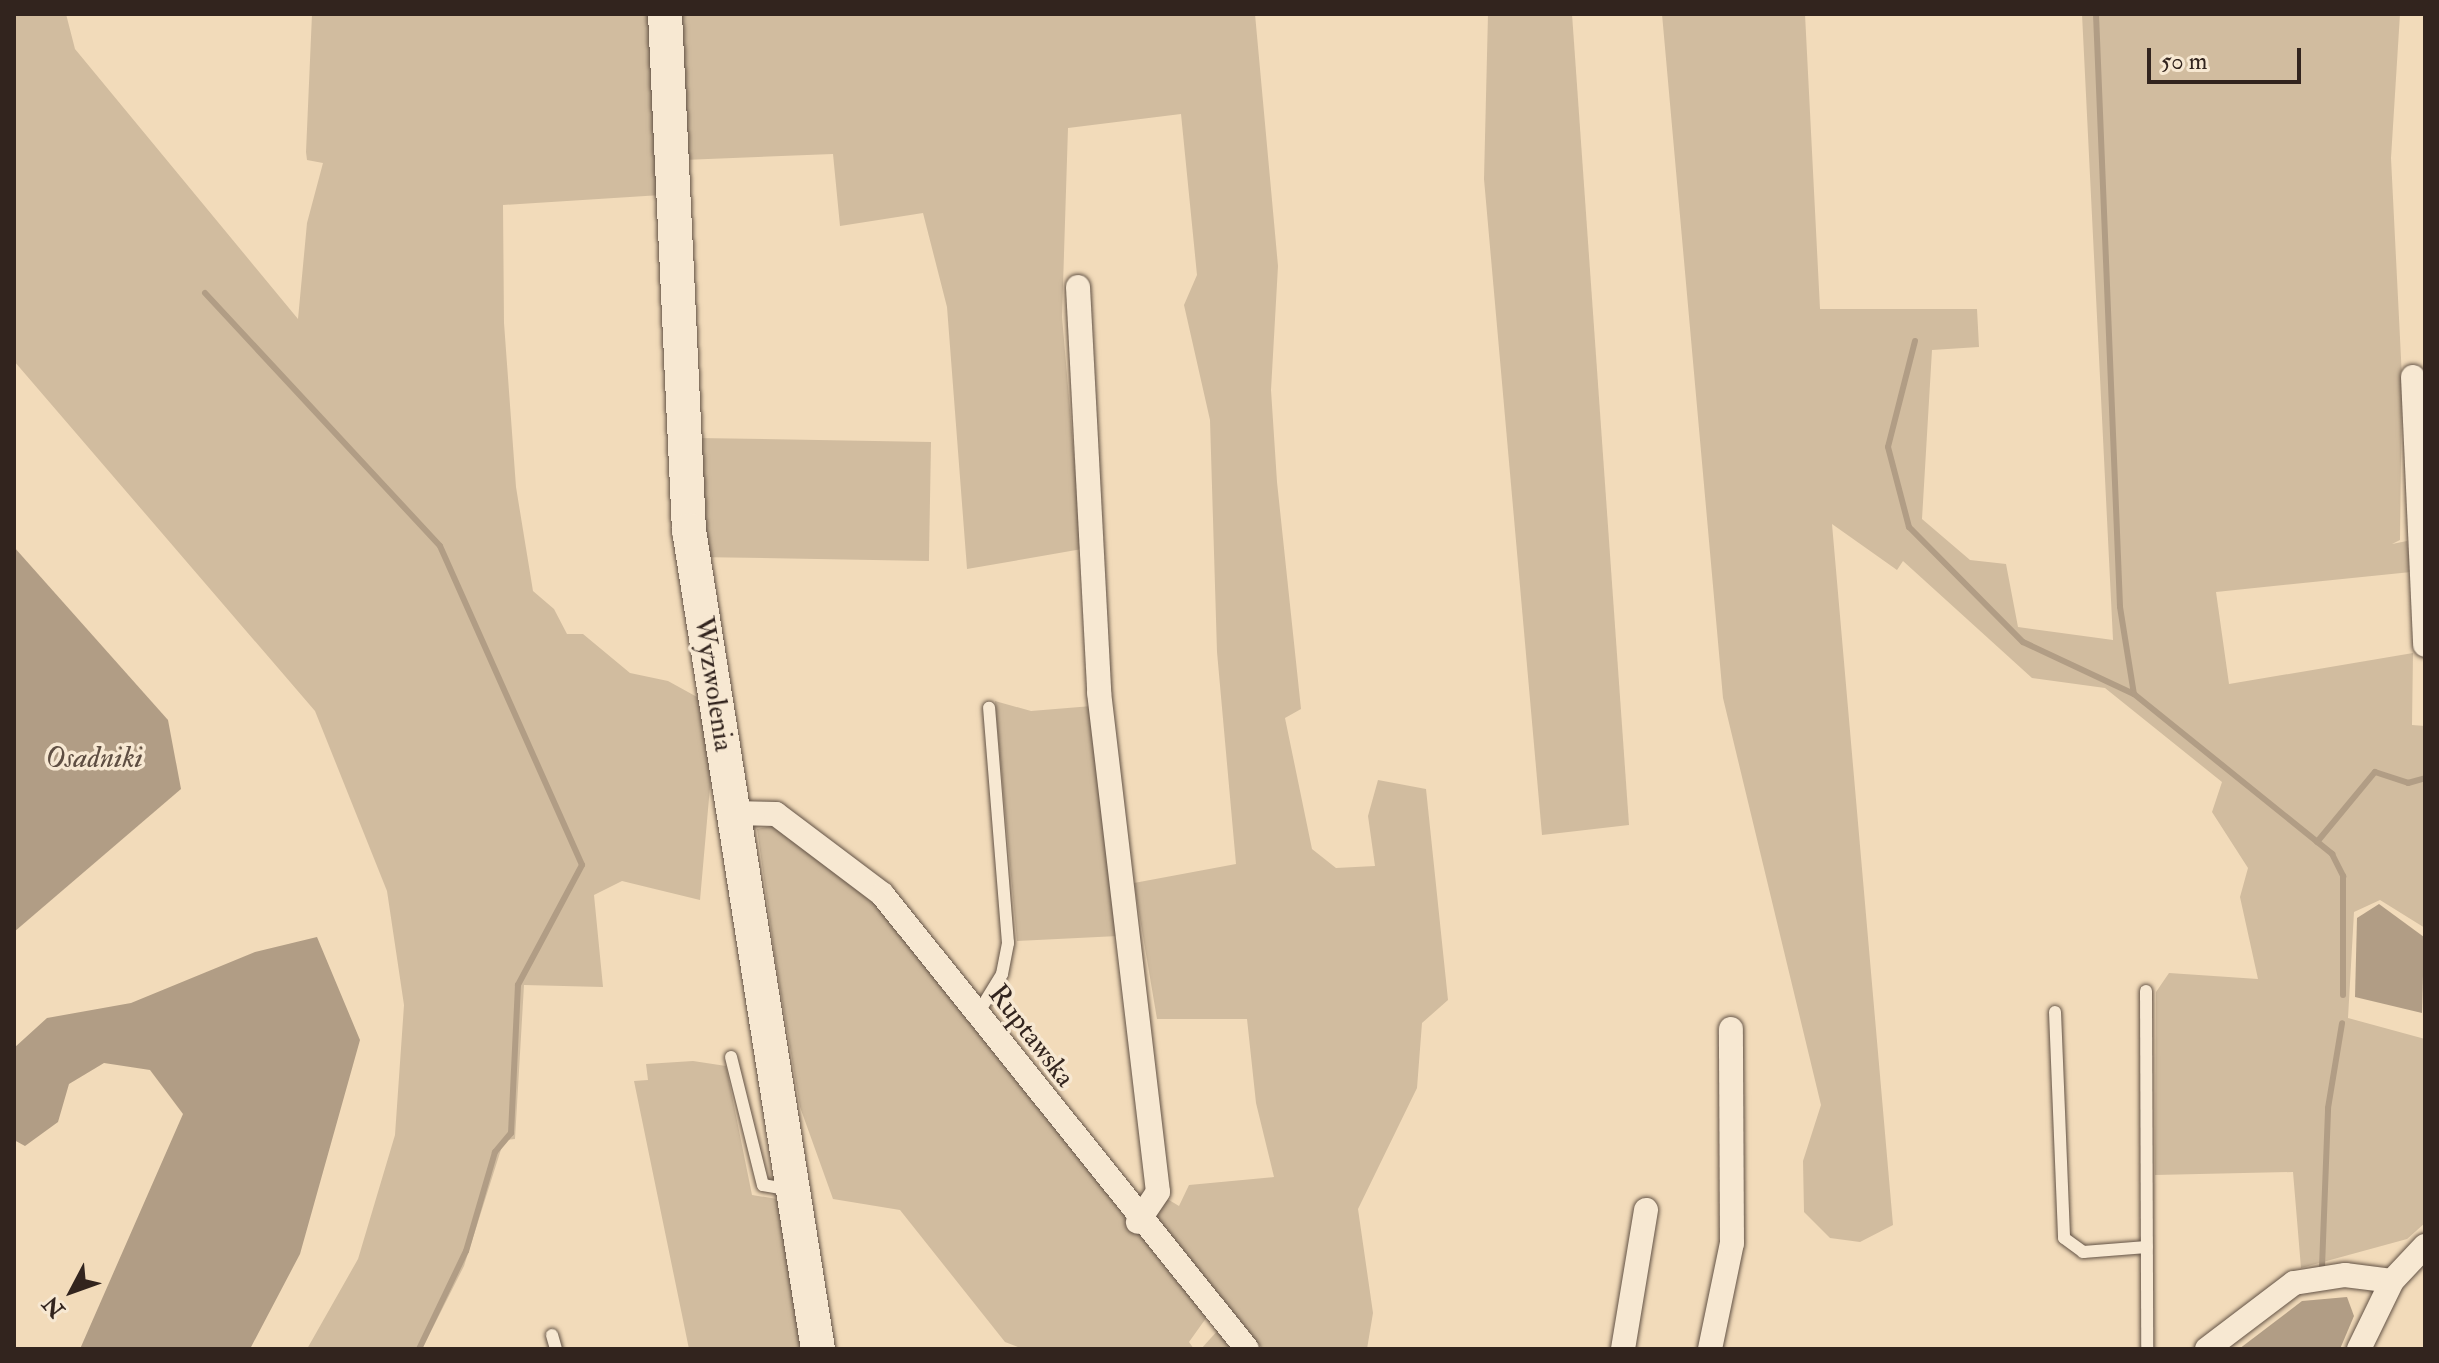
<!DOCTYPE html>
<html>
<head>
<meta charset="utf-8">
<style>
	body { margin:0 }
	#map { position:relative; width:2439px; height:1363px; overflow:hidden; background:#f2dbba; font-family:"IM FELL Double Pica",serif }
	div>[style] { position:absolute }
	.green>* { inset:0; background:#d1bc9f; transform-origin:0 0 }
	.water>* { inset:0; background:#b19d85 }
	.stream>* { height:6px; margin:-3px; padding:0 3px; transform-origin:3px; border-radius:3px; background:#b19d85 }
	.roads { filter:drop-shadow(0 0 2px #625245) drop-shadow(0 0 2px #625245) }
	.lane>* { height:12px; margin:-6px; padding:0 6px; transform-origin:6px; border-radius:6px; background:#f7e8d2 }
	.street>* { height:24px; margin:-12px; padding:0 12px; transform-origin:12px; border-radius:12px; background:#f7e8d2 }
	.secondary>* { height:34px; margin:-17px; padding:0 17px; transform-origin:17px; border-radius:17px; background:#f7e8d2 }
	span { translate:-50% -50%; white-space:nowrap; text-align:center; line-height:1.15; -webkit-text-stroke:7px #f7e8d2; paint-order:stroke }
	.street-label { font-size:28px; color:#32241e }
	.water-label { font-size:30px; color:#5e4e42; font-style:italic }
	.frame { position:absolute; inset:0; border:16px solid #32241e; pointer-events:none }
	.north { position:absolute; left:32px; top:1251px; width:80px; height:80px; -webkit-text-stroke:6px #f7e8d2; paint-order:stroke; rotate:229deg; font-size:22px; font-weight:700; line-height:32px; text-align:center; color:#32241e }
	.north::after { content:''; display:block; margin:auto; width:28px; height:36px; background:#32241e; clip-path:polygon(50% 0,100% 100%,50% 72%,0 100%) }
	.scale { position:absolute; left:2147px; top:48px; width:154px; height:36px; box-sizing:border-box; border:4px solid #32241e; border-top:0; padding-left:10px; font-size:24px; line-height:28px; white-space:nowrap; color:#32241e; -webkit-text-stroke:6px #f7e8d2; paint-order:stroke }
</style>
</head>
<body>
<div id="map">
	<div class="green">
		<i style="clip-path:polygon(14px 14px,66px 14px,75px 49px,298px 319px,307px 223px,323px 163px,307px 160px,306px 152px,312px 14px,649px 14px,661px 195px,503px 205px,504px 323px,516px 487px,533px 591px,554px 609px,567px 634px,583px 634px,630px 673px,668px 681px,717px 708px,700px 900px,622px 881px,594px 895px,603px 987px,524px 985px,515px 1139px,504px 1140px,464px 1266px,422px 1349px,307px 1349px,358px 1259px,395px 1135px,404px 1005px,387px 891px,315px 711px,14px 361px)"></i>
		<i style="clip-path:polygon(677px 14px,1255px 14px,1278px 266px,1271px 390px,1277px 482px,1301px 709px,1285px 718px,1312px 849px,1336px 868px,1375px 866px,1368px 816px,1378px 780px,1426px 789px,1448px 1000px,1422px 1023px,1417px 1088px,1358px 1209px,1373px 1313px,1367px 1349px,1263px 1349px,1150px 1221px,1164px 1197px,1179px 1206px,1189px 1185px,1274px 1177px,1256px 1103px,1247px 1019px,1157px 1019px,1134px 883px,1236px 864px,1217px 652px,1210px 420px,1184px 305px,1197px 275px,1181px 114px,1068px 128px,1062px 317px,1082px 549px,967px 569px,947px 307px,923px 213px,840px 226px,833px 154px,683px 160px)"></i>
		<i style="clip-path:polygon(1488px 14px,1572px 14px,1629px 825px,1542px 835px,1484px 179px)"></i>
		<i style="clip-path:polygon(1662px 14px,1805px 14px,1820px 309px,1977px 309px,1979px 347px,1932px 350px,1922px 519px,1970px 560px,2006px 564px,2018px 627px,2113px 640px,2082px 14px,2400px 14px,2391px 158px,2402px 378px,2400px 540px,2392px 544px,2407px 541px,2411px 572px,2216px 592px,2229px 684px,2413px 653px,2412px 725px,2425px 726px,2425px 928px,2380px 900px,2354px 912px,2348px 1018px,2425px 1039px,2425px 1223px,2407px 1239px,2301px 1268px,2293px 1172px,2155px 1175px,2156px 992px,2169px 973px,2258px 979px,2240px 897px,2248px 868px,2212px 812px,2222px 782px,2105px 688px,2032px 678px,1903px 561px,1897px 570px,1832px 524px,1893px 1225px,1860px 1242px,1830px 1238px,1804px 1212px,1803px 1161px,1821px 1105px,1723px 698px)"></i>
		<i style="left:931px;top:442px;width:119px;height:234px;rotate:91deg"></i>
		<i style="clip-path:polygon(995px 701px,1031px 711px,1092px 706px,1118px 936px,1017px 941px)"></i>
		<i style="clip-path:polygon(775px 825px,875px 897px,1209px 1314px,1189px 1342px,1194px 1349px,1023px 1349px,1005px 1342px,900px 1210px,833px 1199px,800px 1107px,775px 957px,757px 829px)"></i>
		<i style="clip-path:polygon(693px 1061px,726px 1066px,752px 1195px,784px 1200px,808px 1349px,689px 1349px,634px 1081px,648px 1080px,646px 1064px)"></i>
		<i style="clip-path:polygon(1219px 1329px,1235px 1349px,1201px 1349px)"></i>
	</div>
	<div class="water">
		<i style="clip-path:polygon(14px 547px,168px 720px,181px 789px,14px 932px)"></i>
		<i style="clip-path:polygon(2379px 904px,2424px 937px,2422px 1013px,2355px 997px,2357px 918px)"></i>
		<i style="clip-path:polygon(317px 937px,360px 1040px,300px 1254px,250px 1349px,80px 1349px,183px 1114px,150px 1070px,104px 1063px,69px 1084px,58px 1122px,25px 1146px,14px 1140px,14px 1048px,47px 1018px,131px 1003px,255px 952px)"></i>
		<i style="clip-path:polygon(2347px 1297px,2354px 1316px,2340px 1349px,2239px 1349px,2302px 1301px)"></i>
	</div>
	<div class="stream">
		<i style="left:2096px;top:14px;width:593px;rotate:87.68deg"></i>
		<i style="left:2120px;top:607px;width:88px;rotate:80.9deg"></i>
		<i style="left:205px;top:293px;width:345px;rotate:47.1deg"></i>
		<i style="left:440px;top:546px;width:349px;rotate:66deg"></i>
		<i style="left:582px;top:865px;width:136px;rotate:118.1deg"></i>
		<i style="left:518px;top:985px;width:148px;rotate:92.7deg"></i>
		<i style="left:511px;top:1133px;width:25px;rotate:130deg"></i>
		<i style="left:495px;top:1152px;width:103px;rotate:106.3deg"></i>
		<i style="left:466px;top:1251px;width:109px;rotate:115.6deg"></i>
		<i style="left:1915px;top:341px;width:109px;rotate:104.3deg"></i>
		<i style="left:1888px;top:447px;width:83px;rotate:75.3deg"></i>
		<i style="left:1909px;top:527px;width:162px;rotate:45.3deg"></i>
		<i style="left:2023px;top:642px;width:123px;rotate:25.1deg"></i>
		<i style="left:2134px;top:694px;width:255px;rotate:38.9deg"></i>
		<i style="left:2332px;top:854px;width:25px;rotate:63deg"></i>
		<i style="left:2343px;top:876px;width:119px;rotate:90deg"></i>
		<i style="left:2317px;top:842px;width:91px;rotate:-50.4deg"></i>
		<i style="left:2375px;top:772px;width:35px;rotate:18deg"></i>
		<i style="left:2408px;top:783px;width:18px;rotate:-16deg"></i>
		<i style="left:2322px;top:1267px;width:159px;rotate:-87.8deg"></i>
		<i style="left:2328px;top:1108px;width:86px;rotate:-80.6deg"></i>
	</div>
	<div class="roads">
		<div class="lane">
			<i style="left:2146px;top:991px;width:358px;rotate:89.8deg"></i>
			<i style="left:2055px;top:1012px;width:226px;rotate:87.7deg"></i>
			<i style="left:2064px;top:1238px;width:24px;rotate:36deg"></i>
			<i style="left:2083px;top:1252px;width:64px;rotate:-4.5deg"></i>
			<i style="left:977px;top:1015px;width:48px;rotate:-58.6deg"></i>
			<i style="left:1002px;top:974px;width:32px;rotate:-79deg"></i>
			<i style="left:1008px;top:943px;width:236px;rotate:-94.6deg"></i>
			<i style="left:731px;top:1057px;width:132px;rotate:76deg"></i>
			<i style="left:763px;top:1185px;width:27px;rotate:10deg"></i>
			<i style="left:552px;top:1335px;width:15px;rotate:74deg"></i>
		</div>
		<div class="street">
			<i style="left:1078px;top:287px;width:406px;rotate:87deg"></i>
			<i style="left:1099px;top:692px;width:503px;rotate:83.27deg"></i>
			<i style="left:1158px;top:1192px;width:36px;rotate:124deg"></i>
			<i style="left:2413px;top:377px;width:268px;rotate:87.4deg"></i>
			<i style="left:734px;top:813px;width:42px;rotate:1.4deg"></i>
			<i style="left:776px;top:814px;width:133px;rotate:37deg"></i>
			<i style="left:882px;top:894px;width:583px;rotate:51.26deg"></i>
			<i style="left:1623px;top:1349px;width:141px;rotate:-80.6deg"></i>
			<i style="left:1710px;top:1349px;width:108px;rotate:-78.3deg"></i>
			<i style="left:1732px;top:1243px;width:214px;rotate:-90.3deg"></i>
			<i style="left:2207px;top:1349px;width:109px;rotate:-37.2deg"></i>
			<i style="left:2294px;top:1283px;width:52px;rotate:-8.9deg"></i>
			<i style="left:2345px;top:1275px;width:47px;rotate:7.3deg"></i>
			<i style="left:2359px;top:1349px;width:76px;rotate:-64.1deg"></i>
			<i style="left:2392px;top:1281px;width:48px;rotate:-46.7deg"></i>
		</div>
		<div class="secondary">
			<i style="left:665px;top:14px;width:517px;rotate:87.34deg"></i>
			<i style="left:689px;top:530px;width:829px;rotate:81.05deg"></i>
		</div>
	</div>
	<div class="street-label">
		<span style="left:713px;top:684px;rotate:81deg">Wyzwolenia</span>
		<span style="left:1031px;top:1036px;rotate:52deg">Ruptawska</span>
	</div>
	<div class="water-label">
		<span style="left:94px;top:758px">Osadniki</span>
	</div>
	<div class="frame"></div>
	<div class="north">N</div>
	<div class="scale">50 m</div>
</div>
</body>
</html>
